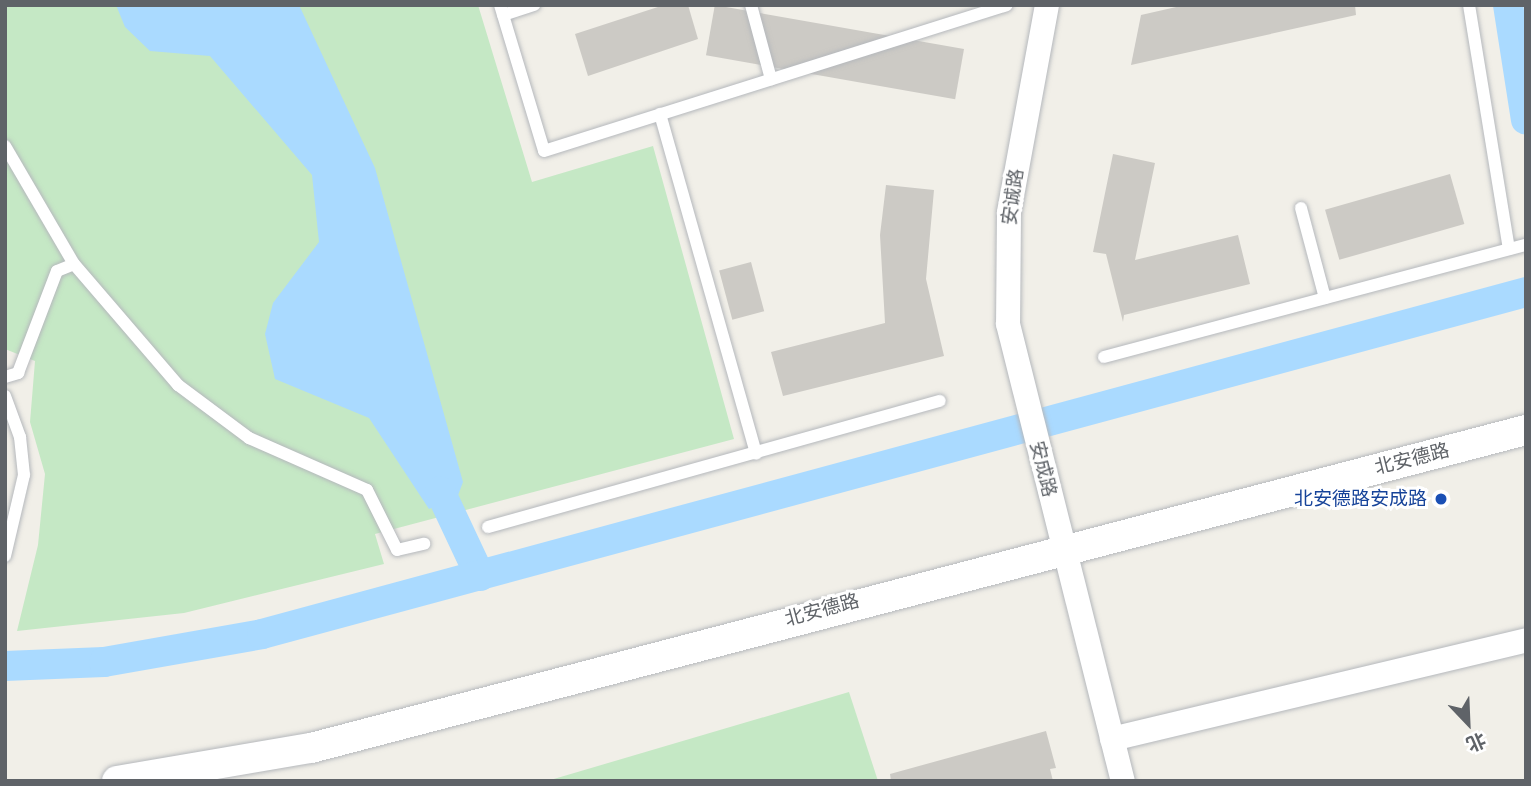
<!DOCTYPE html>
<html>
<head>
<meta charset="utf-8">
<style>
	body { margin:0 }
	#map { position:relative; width:1531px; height:786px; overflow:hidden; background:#f1efe8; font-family:"PT Sans","Noto Sans SC",sans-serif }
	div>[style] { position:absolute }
	.green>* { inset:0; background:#c5e8c5 }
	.water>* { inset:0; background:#aadaff }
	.canal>* { height:30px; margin:-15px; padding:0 15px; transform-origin:15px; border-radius:15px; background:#aadaff }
	.building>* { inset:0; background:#cccac5; transform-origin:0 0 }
	.roads { filter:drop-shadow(0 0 2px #b5b8bc) drop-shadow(0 0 2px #b5b8bc) }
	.service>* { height:12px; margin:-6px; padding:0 6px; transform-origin:6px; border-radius:6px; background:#fff }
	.minor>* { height:24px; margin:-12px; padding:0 12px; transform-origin:12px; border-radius:12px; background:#fff }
	.tertiary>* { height:30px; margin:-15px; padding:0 15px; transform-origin:15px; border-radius:15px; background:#fff }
	.dots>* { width:19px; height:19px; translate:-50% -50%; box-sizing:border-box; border:4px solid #fff; border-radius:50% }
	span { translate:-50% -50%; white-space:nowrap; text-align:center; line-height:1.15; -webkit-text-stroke:6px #fff; paint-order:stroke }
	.street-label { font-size:19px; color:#5f6368 }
	.transit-label { font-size:19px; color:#164399 }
	.right { translate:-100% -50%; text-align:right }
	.frame { position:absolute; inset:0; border:7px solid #5f6368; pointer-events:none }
	.north { position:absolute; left:1433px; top:688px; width:70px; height:70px; -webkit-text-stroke:5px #fff; paint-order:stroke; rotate:157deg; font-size:19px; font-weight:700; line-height:28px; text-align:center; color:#5f6368 }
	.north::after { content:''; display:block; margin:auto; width:24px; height:32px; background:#5f6368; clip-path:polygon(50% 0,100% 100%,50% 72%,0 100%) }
</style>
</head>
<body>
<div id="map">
	<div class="green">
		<i style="clip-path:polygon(5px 5px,478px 5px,532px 182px,653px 146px,734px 439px,375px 534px,384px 564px,184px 613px,17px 631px,38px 545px,45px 474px,30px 422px,35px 361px,5px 349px)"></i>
		<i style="clip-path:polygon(849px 692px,878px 781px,547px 781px)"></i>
	</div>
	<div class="water">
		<i style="clip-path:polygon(116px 5px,299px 5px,375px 168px,463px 482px,457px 498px,429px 509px,369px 418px,275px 379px,265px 334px,273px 303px,319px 242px,312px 175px,210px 56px,150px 51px,125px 27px)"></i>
	</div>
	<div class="canal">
		<i style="left:1508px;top:5px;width:116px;rotate:81.1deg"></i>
		<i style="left:440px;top:491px;width:94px;rotate:64.8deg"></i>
		<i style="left:5px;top:666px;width:99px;rotate:-2.3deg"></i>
		<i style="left:104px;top:662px;width:160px;rotate:-10deg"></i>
		<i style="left:262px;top:634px;width:1309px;rotate:-15.14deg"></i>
	</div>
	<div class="building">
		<i style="clip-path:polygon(664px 5px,688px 5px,698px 39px,588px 76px,575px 34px)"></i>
		<i style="clip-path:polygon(1185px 5px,1355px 5px,1356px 15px,1131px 65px,1141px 15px)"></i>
		<i style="left:964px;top:49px;width:51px;height:253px;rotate:100deg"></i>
		<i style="clip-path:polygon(1113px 154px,1155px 163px,1135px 260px,1238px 235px,1250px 284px,1124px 315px,1123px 322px,1106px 254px,1093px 252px)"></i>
		<i style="left:1450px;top:174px;width:52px;height:130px;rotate:74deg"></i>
		<i style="clip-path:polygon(886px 185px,934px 190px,926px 279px,944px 356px,783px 396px,771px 352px,885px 323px,880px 235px)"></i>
		<i style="left:751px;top:262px;width:51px;height:33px;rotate:75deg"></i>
		<i style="clip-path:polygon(1046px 731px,1056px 768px,1050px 769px,1053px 781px,891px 781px,890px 774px)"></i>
	</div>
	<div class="roads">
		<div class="service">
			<i style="left:500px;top:5px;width:152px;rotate:73.2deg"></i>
			<i style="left:544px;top:151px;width:485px;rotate:-17.5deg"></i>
			<i style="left:751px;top:5px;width:77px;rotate:74.9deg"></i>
			<i style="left:1469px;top:5px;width:247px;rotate:80.7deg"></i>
			<i style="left:503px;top:15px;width:33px;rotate:-18deg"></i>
			<i style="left:660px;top:114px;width:353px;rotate:74.2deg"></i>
			<i style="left:5px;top:146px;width:137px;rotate:59.7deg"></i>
			<i style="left:74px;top:264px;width:160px;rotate:49.3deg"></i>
			<i style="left:178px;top:385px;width:89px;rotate:36.7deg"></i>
			<i style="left:249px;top:438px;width:129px;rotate:23.8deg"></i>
			<i style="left:367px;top:490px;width:67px;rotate:63.4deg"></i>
			<i style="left:397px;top:550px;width:28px;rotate:-13deg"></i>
			<i style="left:1301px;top:208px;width:93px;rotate:75.1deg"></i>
			<i style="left:1104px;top:357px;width:437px;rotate:-14.9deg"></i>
			<i style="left:5px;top:377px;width:14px;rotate:-17deg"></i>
			<i style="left:18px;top:373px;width:109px;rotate:-69.1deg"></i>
			<i style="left:57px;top:271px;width:18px;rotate:-22deg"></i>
			<i style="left:5px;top:396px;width:44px;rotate:69.9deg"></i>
			<i style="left:20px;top:437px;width:38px;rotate:84deg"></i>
			<i style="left:24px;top:475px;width:83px;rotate:103.2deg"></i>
			<i style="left:488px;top:527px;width:469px;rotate:-15.6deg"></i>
		</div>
		<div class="minor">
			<i style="left:1047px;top:5px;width:211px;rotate:100.4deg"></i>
			<i style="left:1009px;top:213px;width:111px;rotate:90.5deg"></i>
			<i style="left:1008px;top:324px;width:471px;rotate:75.9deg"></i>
			<i style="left:1112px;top:739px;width:426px;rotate:-13.4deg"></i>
		</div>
		<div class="tertiary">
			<i style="left:117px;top:781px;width:197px;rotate:-9.7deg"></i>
			<i style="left:311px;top:748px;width:1256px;rotate:-14.67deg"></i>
		</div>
	</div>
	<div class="dots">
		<i style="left:1441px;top:499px;background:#1a4fb4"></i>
	</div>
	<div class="street-label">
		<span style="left:1013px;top:197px;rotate:-82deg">安诚路</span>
		<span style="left:1412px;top:459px;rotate:-14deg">北安德路</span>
		<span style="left:1043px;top:469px;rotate:76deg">安成路</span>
		<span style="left:822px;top:610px;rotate:-15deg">北安德路</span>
	</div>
	<div class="transit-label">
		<span class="right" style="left:1427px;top:499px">北安德路安成路</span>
	</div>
	<div class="frame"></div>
	<div class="north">北</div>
</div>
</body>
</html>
